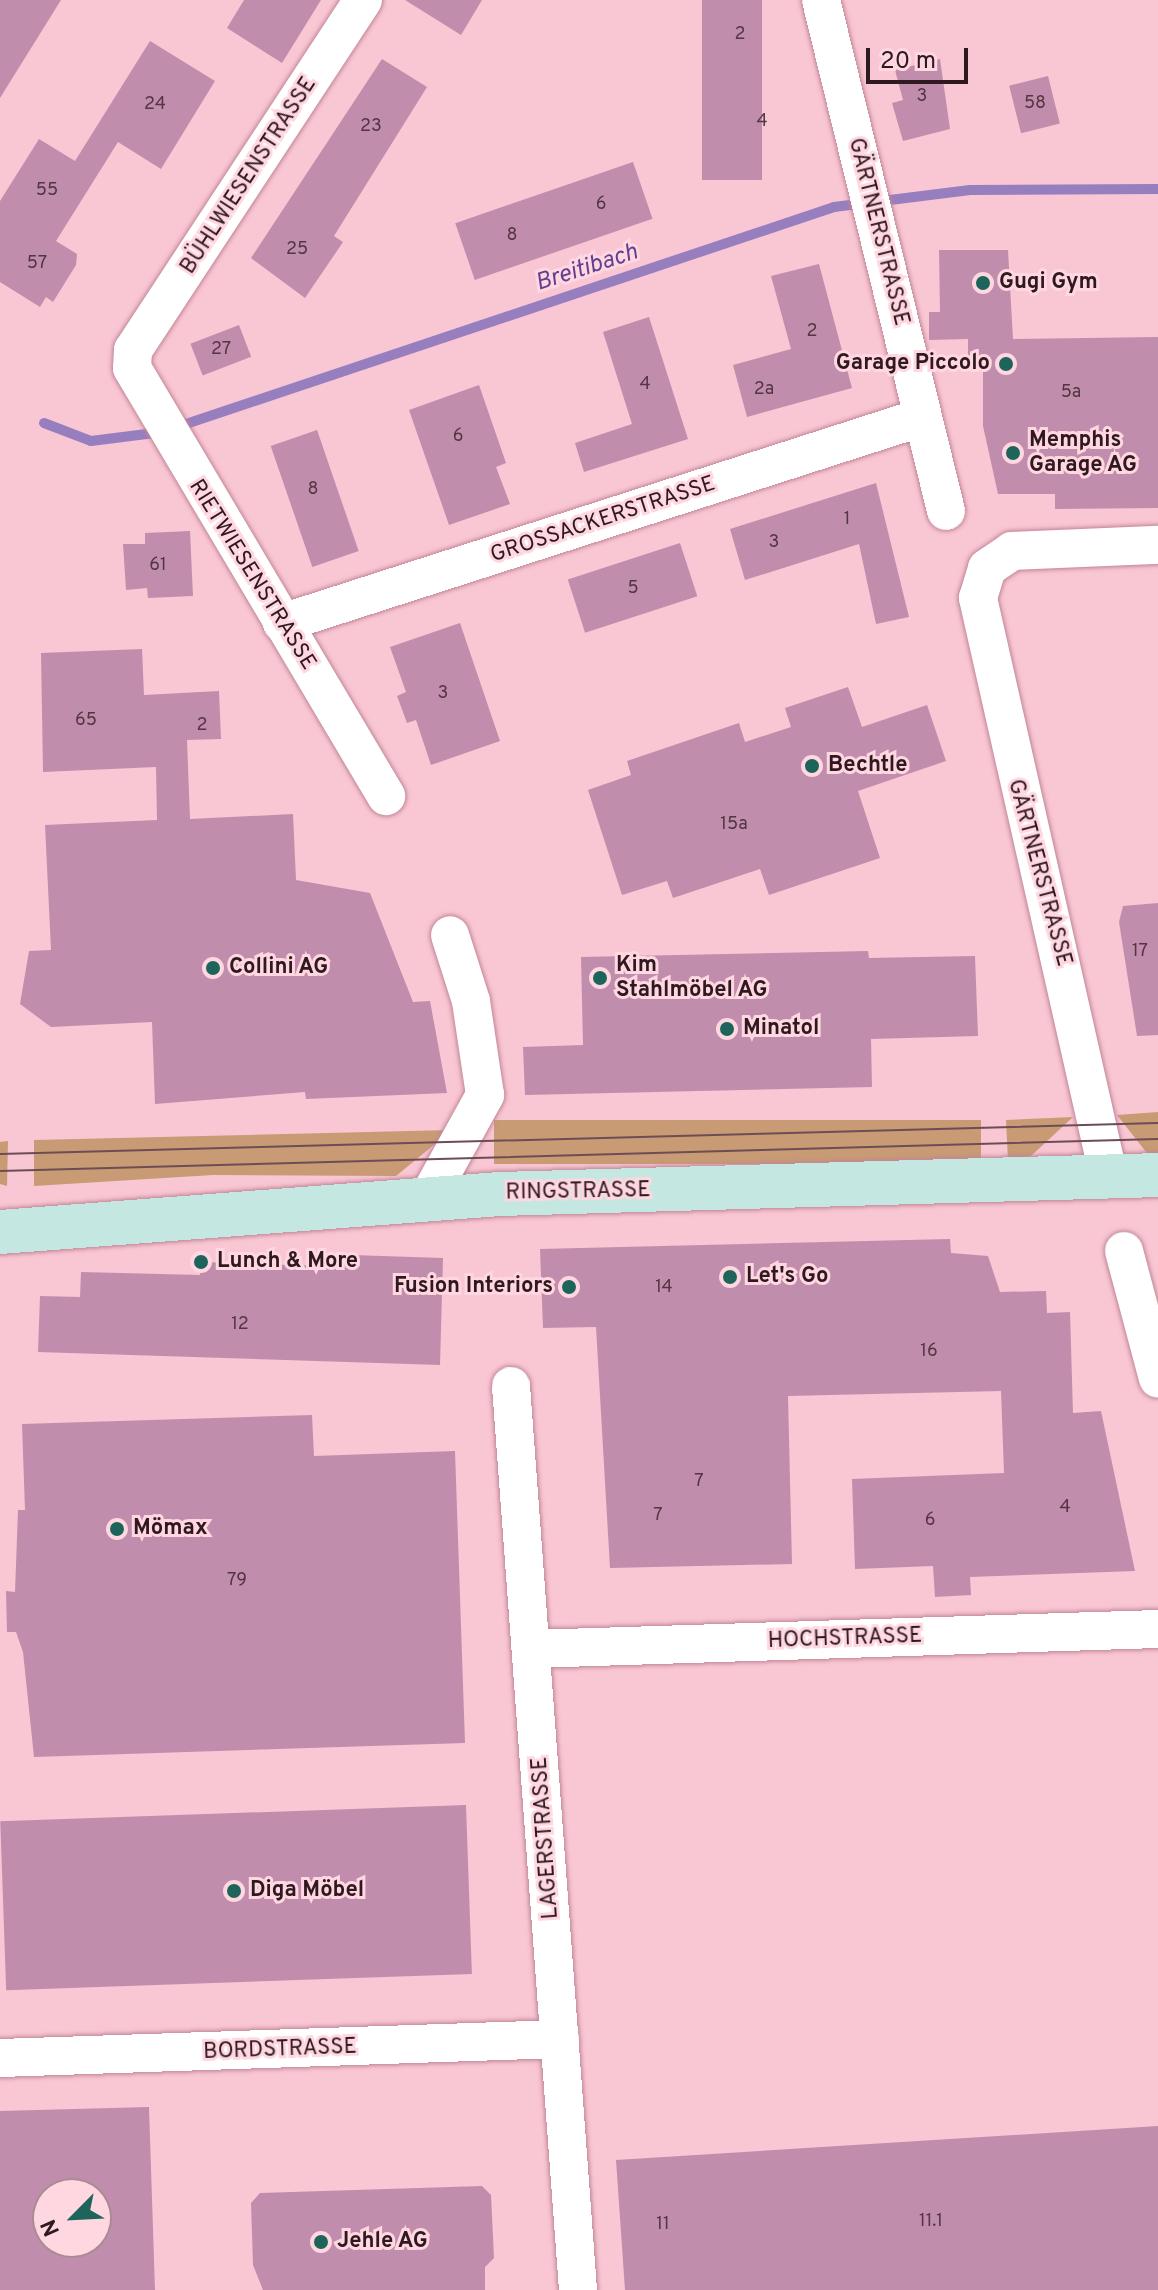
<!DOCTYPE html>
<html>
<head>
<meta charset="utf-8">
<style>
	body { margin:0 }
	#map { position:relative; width:1158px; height:2290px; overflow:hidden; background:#f9c6d3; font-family:Overpass,sans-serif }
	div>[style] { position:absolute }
	.green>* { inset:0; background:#c89b74; transform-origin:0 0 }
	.stream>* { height:10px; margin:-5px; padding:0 5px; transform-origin:5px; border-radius:5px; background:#977ebf }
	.building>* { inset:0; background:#c18dad; transform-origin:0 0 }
	.roads { filter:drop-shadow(0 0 2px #c18696) drop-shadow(0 0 2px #c18696) }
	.street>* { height:38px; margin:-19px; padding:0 19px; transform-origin:19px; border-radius:19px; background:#fff }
	.secondary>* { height:44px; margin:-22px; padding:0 22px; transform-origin:22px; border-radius:22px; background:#c4e7e2 }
	.tram>* { height:2px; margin:-1px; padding:0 1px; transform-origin:1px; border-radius:1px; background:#6c4d55 }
	.dots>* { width:22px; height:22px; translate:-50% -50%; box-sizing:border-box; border:4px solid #fed7e1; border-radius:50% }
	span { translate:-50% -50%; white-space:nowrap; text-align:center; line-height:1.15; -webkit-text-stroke:6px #fed7e1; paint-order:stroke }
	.number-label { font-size:18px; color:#543542 }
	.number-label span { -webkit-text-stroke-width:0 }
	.street-label { font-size:22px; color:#2f181f }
	.poi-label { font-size:22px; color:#2f181f; font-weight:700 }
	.left { translate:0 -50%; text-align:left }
	.right { translate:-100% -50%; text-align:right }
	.water-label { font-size:24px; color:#623f90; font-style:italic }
	.north { position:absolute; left:32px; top:2178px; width:80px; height:80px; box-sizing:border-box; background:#fed7e1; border:2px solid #ab8b93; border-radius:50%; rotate:246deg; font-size:22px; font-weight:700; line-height:32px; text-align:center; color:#2f181f }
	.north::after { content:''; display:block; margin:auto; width:28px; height:36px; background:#1d655b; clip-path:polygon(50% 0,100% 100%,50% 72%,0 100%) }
	.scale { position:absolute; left:866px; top:48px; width:102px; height:36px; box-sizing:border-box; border:4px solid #2f181f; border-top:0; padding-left:10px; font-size:24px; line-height:28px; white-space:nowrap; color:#2f181f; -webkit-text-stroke:6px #fed7e1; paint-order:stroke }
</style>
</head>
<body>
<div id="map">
	<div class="green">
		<i style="clip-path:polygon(1158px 1112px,1158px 1157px,1150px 1157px,1117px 1115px)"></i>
		<i style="clip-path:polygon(1073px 1117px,1031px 1156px,1008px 1161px,1006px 1120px)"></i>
		<i style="left:981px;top:1120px;width:44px;height:487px;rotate:90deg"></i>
		<i style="clip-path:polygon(452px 1130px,396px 1176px,213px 1175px,34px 1186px,34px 1140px)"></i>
		<i style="clip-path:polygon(8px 1141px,7px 1186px,0 1184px,0 1142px)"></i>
	</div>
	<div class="stream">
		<i style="left:44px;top:423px;width:50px;rotate:21deg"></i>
		<i style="left:91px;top:441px;width:72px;rotate:-7.2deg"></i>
		<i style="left:177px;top:427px;width:693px;rotate:-18.51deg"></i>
		<i style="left:834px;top:207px;width:137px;rotate:-7.1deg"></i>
		<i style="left:970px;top:190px;width:188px;rotate:-0.3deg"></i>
	</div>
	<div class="building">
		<i style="clip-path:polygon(0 0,61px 0,0 98px)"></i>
		<i style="clip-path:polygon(244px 0,321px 0,282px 63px,227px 28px)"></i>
		<i style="clip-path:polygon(405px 0,482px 0,461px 35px)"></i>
		<i style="left:702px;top:0;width:60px;height:180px"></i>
		<i style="clip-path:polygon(150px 41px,215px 81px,161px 169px,118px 142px,56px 241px,77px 254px,76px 265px,53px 302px,46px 297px,40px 307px,0 282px,0 201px,39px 139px,75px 161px)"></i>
		<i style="clip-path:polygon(382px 59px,427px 87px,334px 236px,343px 242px,305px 298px,251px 258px)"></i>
		<i style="clip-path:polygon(940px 59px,950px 129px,903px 141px,892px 103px,903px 100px,895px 70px)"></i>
		<i style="left:1048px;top:76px;width:49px;height:40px;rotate:76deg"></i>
		<i style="left:633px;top:162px;width:60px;height:188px;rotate:71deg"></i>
		<i style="clip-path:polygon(939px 250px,1008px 250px,1013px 339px,1158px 337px,1158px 508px,1055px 509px,1055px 494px,998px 494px,983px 426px,983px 357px,968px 357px,968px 339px,929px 340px,929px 312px,940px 312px)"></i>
		<i style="clip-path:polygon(819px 264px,852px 388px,747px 417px,733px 365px,791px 349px,771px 276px)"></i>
		<i style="clip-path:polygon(649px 317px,688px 439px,584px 472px,575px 443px,632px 424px,603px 332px)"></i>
		<i style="left:239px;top:325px;width:34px;height:52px;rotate:69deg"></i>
		<i style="clip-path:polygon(479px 385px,506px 463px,496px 467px,510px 504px,449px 525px,409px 410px)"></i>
		<i style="left:317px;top:430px;width:128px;height:49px;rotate:71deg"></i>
		<i style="clip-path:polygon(876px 483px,909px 617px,876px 624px,859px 544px,745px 580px,730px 529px)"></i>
		<i style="clip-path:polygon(190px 531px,193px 596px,148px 598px,147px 588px,126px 590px,123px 544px,145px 544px,145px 533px)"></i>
		<i style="left:680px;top:543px;width:56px;height:118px;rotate:72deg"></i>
		<i style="clip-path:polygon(460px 623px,500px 741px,431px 765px,416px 720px,407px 723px,397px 696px,406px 692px,390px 647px)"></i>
		<i style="clip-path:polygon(142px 649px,144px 695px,219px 691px,221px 739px,187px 740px,190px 819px,293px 814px,296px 880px,370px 893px,413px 1002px,430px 1001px,447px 1093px,306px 1099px,305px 1092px,155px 1104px,152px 1022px,51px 1027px,20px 1004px,29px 951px,51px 950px,45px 825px,157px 820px,156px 767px,43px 772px,41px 653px)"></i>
		<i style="clip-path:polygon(848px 687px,862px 727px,927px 705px,946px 761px,858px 791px,880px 858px,769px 895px,760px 869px,673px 898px,667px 881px,622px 895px,588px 790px,631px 775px,627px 761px,739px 723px,745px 742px,791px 727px,785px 708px)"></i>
		<i style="clip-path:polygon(1158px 903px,1158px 1035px,1137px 1036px,1119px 922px,1123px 906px)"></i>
		<i style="clip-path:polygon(868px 951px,869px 958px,975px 956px,978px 1036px,871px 1039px,872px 1087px,525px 1095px,523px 1047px,583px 1045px,581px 957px)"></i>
		<i style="clip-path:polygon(950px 1239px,951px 1253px,988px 1256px,1000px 1292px,1046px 1291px,1047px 1313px,1070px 1312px,1073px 1413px,1101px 1411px,1135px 1571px,970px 1577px,971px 1595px,935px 1597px,933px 1566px,855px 1569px,852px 1479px,1004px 1473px,1001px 1391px,788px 1396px,792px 1564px,610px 1568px,596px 1327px,543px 1328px,540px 1249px)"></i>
		<i style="clip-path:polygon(321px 1254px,443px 1258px,440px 1365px,38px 1352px,40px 1296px,80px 1297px,81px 1272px,200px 1275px,201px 1262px,320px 1266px)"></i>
		<i style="clip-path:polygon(312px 1415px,314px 1456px,455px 1451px,465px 1743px,34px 1757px,23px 1652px,16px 1632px,7px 1632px,6px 1591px,15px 1592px,18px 1510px,25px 1510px,22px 1424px)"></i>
		<i style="left:466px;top:1805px;width:169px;height:466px;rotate:88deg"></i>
		<i style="clip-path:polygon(evenodd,149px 2107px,155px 2290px,0 2290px,0 2111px,149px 2107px,48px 2194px,96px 2194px,96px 2242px,48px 2242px,48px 2194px)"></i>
		<i style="clip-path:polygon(1158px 2126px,1158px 2290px,625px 2290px,616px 2160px)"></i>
		<i style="clip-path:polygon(482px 2186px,491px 2195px,494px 2258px,485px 2267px,485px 2290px,263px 2290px,253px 2265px,251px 2203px,260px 2193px)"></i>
	</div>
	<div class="roads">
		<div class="street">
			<i style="left:363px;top:0;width:419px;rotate:123.3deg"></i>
			<i style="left:133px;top:350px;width:18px;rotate:93deg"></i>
			<i style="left:132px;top:368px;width:498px;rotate:59.3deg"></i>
			<i style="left:821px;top:0;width:526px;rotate:76.25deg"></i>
			<i style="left:282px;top:623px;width:673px;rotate:-17.82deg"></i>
			<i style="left:1109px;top:1178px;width:595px;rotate:-102.73deg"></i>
			<i style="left:978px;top:598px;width:31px;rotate:-73deg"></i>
			<i style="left:987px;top:568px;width:30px;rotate:-34deg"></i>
			<i style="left:1012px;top:551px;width:146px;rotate:-2.4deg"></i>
			<i style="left:428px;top:1198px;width:118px;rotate:-61deg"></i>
			<i style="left:485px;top:1095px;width:95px;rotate:-98.5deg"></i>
			<i style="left:471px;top:1001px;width:69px;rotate:-107.7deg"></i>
			<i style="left:1124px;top:1251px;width:132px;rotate:75.1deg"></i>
			<i style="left:511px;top:1386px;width:906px;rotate:85.76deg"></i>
			<i style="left:532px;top:1649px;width:626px;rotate:-1.83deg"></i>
			<i style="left:0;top:2058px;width:560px;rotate:-1.94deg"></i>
		</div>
		<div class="secondary">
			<i style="left:0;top:1232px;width:501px;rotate:-4.35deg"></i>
			<i style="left:500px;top:1194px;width:658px;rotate:-1.65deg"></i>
		</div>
	</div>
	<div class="tram">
		<i style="left:0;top:1154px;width:1158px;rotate:-1.53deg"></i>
		<i style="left:0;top:1171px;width:1158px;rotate:-1.58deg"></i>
	</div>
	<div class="dots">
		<i style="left:983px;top:283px;background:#1d655b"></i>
		<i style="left:1006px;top:364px;background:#1d655b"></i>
		<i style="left:1013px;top:453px;background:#1d655b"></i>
		<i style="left:812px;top:766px;background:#1d655b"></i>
		<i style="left:213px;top:968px;background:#1d655b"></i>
		<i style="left:600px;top:978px;background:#1d655b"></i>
		<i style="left:727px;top:1029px;background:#1d655b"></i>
		<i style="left:201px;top:1262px;background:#1d655b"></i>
		<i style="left:730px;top:1277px;background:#1d655b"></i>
		<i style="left:569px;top:1287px;background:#1d655b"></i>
		<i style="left:117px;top:1529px;background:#1d655b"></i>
		<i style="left:234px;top:1891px;background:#1d655b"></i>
		<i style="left:321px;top:2242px;background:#1d655b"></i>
	</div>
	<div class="number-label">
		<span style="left:740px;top:35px">2</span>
		<span style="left:922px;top:97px">3</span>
		<span style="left:1035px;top:104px">58</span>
		<span style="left:155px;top:105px">24</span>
		<span style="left:762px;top:122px">4</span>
		<span style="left:371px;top:127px">23</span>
		<span style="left:47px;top:191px">55</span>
		<span style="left:601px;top:205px">6</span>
		<span style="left:512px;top:236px">8</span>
		<span style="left:297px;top:250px">25</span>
		<span style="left:37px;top:264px">57</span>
		<span style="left:812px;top:332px">2</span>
		<span style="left:221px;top:350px">27</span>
		<span style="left:645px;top:385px">4</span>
		<span style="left:764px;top:390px">2a</span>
		<span style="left:1071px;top:393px">5a</span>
		<span style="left:458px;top:437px">6</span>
		<span style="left:313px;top:490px">8</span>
		<span style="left:847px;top:520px">1</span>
		<span style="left:774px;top:543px">3</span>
		<span style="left:158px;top:566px">61</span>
		<span style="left:633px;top:589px">5</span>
		<span style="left:443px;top:694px">3</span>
		<span style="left:86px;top:721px">65</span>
		<span style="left:202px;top:726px">2</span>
		<span style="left:734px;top:825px">15a</span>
		<span style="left:1140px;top:952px">17</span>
		<span style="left:664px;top:1288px">14</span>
		<span style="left:240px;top:1325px">12</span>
		<span style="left:929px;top:1352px">16</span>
		<span style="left:699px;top:1482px">7</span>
		<span style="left:1065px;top:1508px">4</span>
		<span style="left:658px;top:1516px">7</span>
		<span style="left:930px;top:1521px">6</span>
		<span style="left:237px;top:1581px">79</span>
		<span style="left:931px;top:2222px">11.1</span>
		<span style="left:663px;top:2225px">11</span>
	</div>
	<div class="street-label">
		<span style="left:249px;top:176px;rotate:-57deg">BÜHLWIESENSTRASSE</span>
		<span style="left:878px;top:232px;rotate:76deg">GÄRTNERSTRASSE</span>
		<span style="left:603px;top:520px;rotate:-18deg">GROSSACKERSTRASSE</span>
		<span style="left:252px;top:575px;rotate:58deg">RIETWIESENSTRASSE</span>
		<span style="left:1039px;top:873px;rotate:75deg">GÄRTNERSTRASSE</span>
		<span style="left:578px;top:1192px;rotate:-1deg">RINGSTRASSE</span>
		<span style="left:845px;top:1639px;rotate:-2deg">HOCHSTRASSE</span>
		<span style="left:546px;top:1838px;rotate:-94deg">LAGERSTRASSE</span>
		<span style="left:280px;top:2050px;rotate:-2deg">BORDSTRASSE</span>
	</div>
	<div class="poi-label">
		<span class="left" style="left:999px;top:283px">Gugi Gym</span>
		<span class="right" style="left:990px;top:364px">Garage Piccolo</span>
		<span class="left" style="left:1029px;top:453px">Memphis<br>Garage AG</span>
		<span class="left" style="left:828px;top:766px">Bechtle</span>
		<span class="left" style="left:616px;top:978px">Kim<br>Stahlmöbel AG</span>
		<span class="left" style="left:229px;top:968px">Collini AG</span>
		<span class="left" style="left:743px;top:1029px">Minatol</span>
		<span class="left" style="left:217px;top:1262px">Lunch &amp; More</span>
		<span class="left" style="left:746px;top:1277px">Let's Go</span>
		<span class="right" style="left:553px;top:1287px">Fusion Interiors</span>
		<span class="left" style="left:133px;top:1529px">Mömax</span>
		<span class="left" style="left:250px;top:1891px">Diga Möbel</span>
		<span class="left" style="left:337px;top:2242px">Jehle AG</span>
	</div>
	<div class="water-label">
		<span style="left:587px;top:269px;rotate:-18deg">Breitibach</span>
	</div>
	<div class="north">N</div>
	<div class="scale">20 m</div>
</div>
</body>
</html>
